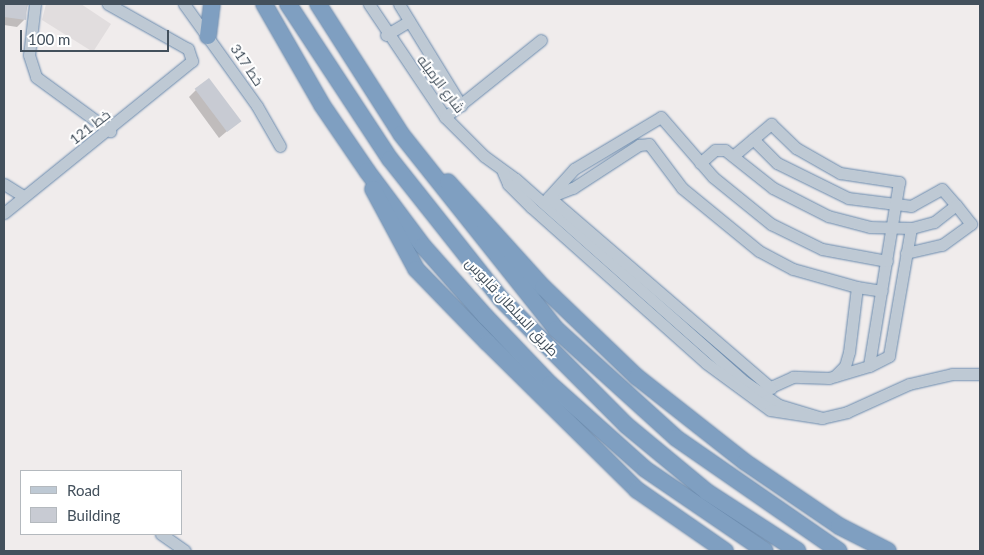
<!DOCTYPE html>
<html>
<head>
<meta charset="utf-8">
<style>
	body { margin:0 }
	#map { position:relative; width:984px; height:555px; overflow:hidden; background:#f0ecec; font-family:Lato,Cairo,sans-serif }
	div>[style] { position:absolute }
	.education>* { inset:0; background:#e1ddde }
	.shadow>* { inset:0; background:#0003 }
	.building>* { inset:0; background:#c8cbd3; transform-origin:0 0 }
	.roads { filter:drop-shadow(0 0 1px #6a8aad) drop-shadow(0 0 1px #6a8aad) }
	.minor>* { height:11px; margin:-5.5px; padding:0 5.5px; transform-origin:5.5px; border-radius:5.5px; background:#bec9d4 }
	.highway>* { height:16px; margin:-8px; padding:0 8px; transform-origin:8px; border-radius:8px; background:#7f9fc1 }
	span { translate:-50% -50%; white-space:nowrap; text-align:center; line-height:1.15; -webkit-text-stroke:4px #fff; paint-order:stroke }
	.street-label { font-size:14px; color:#43505c }
	.frame { position:absolute; inset:0; border:5px solid #43505c; pointer-events:none }
	.legend { position:absolute; left:20px; top:470px; width:162px; height:65px; box-sizing:border-box; background:#fff; border:1px solid #b4b9be; margin:0; padding:6px 9px; list-style:none; font-size:15px; color:#43505c }
	.legend li { display:flex; align-items:center; gap:10px; height:25px }
	.legend b { width:25px; border:1px solid #b4b9be }
	.scale { position:absolute; left:20px; top:30px; width:149px; height:22px; box-sizing:border-box; border:2px solid #43505c; border-top:0; padding-left:6px; font-size:15px; line-height:18px; white-space:nowrap; color:#43505c; -webkit-text-stroke:4px #fff; paint-order:stroke }
</style>
</head>
<body>
<div id="map">
	<div class="education">
		<i style="clip-path:polygon(46px 4px,81px 4px,111px 24px,93px 52px,42px 20px)"></i>
	</div>
	<div class="shadow">
		<i style="clip-path:polygon(4px 4px,28px 4px,24px 20px,17px 27px,4px 25px)"></i>
		<i style="clip-path:polygon(196px 90px,239px 121px,219px 138px,189px 97px)"></i>
	</div>
	<div class="building">
		<i style="clip-path:polygon(4px 4px,27px 4px,26px 20px,4px 17px)"></i>
		<i style="left:209px;top:78px;width:54px;height:18px;rotate:53deg"></i>
	</div>
	<div class="roads">
		<div class="minor">
			<i style="left:35px;top:4px;width:51px;rotate:96.7deg"></i>
			<i style="left:29px;top:55px;width:23px;rotate:72deg"></i>
			<i style="left:36px;top:77px;width:92px;rotate:36.1deg"></i>
			<i style="left:184px;top:4px;width:125px;rotate:54.4deg"></i>
			<i style="left:257px;top:106px;width:46px;rotate:60.1deg"></i>
			<i style="left:369px;top:4px;width:136px;rotate:56.1deg"></i>
			<i style="left:445px;top:117px;width:55px;rotate:45deg"></i>
			<i style="left:484px;top:156px;width:39px;rotate:36deg"></i>
			<i style="left:516px;top:179px;width:306px;rotate:41.6deg"></i>
			<i style="left:745px;top:382px;width:41px;rotate:34.1deg"></i>
			<i style="left:779px;top:405px;width:45px;rotate:16.8deg"></i>
			<i style="left:399px;top:4px;width:119px;rotate:58.5deg"></i>
			<i style="left:386px;top:35px;width:27px;rotate:-31deg"></i>
			<i style="left:445px;top:117px;width:123px;rotate:-38.7deg"></i>
			<i style="left:753px;top:139px;width:34px;rotate:45deg"></i>
			<i style="left:777px;top:163px;width:79px;rotate:26.2deg"></i>
			<i style="left:848px;top:198px;width:64px;rotate:7.2deg"></i>
			<i style="left:911px;top:206px;width:35px;rotate:-29deg"></i>
			<i style="left:942px;top:189px;width:21px;rotate:49deg"></i>
			<i style="left:956px;top:205px;width:28px;rotate:142deg"></i>
			<i style="left:934px;top:222px;width:24px;rotate:165deg"></i>
			<i style="left:733px;top:156px;width:50px;rotate:-40.1deg"></i>
			<i style="left:771px;top:124px;width:35px;rotate:44deg"></i>
			<i style="left:796px;top:148px;width:51px;rotate:29.6deg"></i>
			<i style="left:840px;top:173px;width:60px;rotate:8.7deg"></i>
			<i style="left:899px;top:182px;width:186px;rotate:99.3deg"></i>
			<i style="left:869px;top:366px;width:42px;rotate:163.3deg"></i>
			<i style="left:829px;top:378px;width:36px;rotate:-178deg"></i>
			<i style="left:793px;top:377px;width:42px;rotate:155.9deg"></i>
			<i style="left:700px;top:163px;width:20px;rotate:-41deg"></i>
			<i style="left:715px;top:150px;width:10px"></i>
			<i style="left:725px;top:150px;width:61px;rotate:38.4deg"></i>
			<i style="left:773px;top:188px;width:62px;rotate:27deg"></i>
			<i style="left:828px;top:216px;width:43px;rotate:14.7deg"></i>
			<i style="left:870px;top:227px;width:41px;rotate:1.4deg"></i>
			<i style="left:911px;top:228px;width:130px;rotate:99.8deg"></i>
			<i style="left:889px;top:356px;width:22px;rotate:153deg"></i>
			<i style="left:503px;top:172px;width:13px;rotate:67deg"></i>
			<i style="left:508px;top:184px;width:33px;rotate:45deg"></i>
			<i style="left:531px;top:207px;width:234px;rotate:41.7deg"></i>
			<i style="left:706px;top:363px;width:79px;rotate:36.3deg"></i>
			<i style="left:770px;top:410px;width:53px;rotate:8.7deg"></i>
			<i style="left:822px;top:418px;width:26px;rotate:-13deg"></i>
			<i style="left:847px;top:412px;width:68px;rotate:-24.3deg"></i>
			<i style="left:909px;top:384px;width:44px;rotate:-13.1deg"></i>
			<i style="left:952px;top:374px;width:28px"></i>
			<i style="left:4px;top:184px;width:22px;rotate:32deg"></i>
			<i style="left:549px;top:197px;width:26px;rotate:-21deg"></i>
			<i style="left:573px;top:188px;width:79px;rotate:-33.1deg"></i>
			<i style="left:639px;top:145px;width:10px;rotate:-6deg"></i>
			<i style="left:649px;top:144px;width:55px;rotate:53.1deg"></i>
			<i style="left:682px;top:188px;width:99px;rotate:39.3deg"></i>
			<i style="left:759px;top:251px;width:38px;rotate:28deg"></i>
			<i style="left:793px;top:269px;width:66px;rotate:15.7deg"></i>
			<i style="left:857px;top:287px;width:65px;rotate:97deg"></i>
			<i style="left:849px;top:352px;width:15px;rotate:106deg"></i>
			<i style="left:845px;top:366px;width:14px;rotate:135deg"></i>
			<i style="left:549px;top:197px;width:293px;rotate:40.7deg"></i>
			<i style="left:546px;top:200px;width:42px;rotate:-47.9deg"></i>
			<i style="left:574px;top:169px;width:101px;rotate:-30.9deg"></i>
			<i style="left:661px;top:117px;width:79px;rotate:49.1deg"></i>
			<i style="left:713px;top:177px;width:75px;rotate:39deg"></i>
			<i style="left:771px;top:224px;width:57px;rotate:26.1deg"></i>
			<i style="left:822px;top:249px;width:66px;rotate:10.5deg"></i>
			<i style="left:4px;top:213px;width:242px;rotate:-39deg"></i>
			<i style="left:192px;top:61px;width:13px;rotate:-108deg"></i>
			<i style="left:188px;top:49px;width:92px;rotate:-150.6deg"></i>
			<i style="left:906px;top:253px;width:37px;rotate:-13deg"></i>
			<i style="left:942px;top:245px;width:36px;rotate:-36deg"></i>
			<i style="left:971px;top:224px;width:24px;rotate:-128deg"></i>
			<i style="left:857px;top:287px;width:25px;rotate:9deg"></i>
			<i style="left:161px;top:534px;width:29px;rotate:35deg"></i>
		</div>
		<div class="highway">
			<i style="left:264px;top:4px;width:116px;rotate:60.1deg"></i>
			<i style="left:322px;top:105px;width:80px;rotate:55.7deg"></i>
			<i style="left:367px;top:171px;width:94px;rotate:53.3deg"></i>
			<i style="left:423px;top:246px;width:94px;rotate:48.5deg"></i>
			<i style="left:485px;top:316px;width:94px;rotate:46.3deg"></i>
			<i style="left:550px;top:384px;width:127px;rotate:41.8deg"></i>
			<i style="left:645px;top:469px;width:145px;rotate:34.3deg"></i>
			<i style="left:288px;top:4px;width:186px;rotate:56.7deg"></i>
			<i style="left:390px;top:159px;width:179px;rotate:51.6deg"></i>
			<i style="left:501px;top:299px;width:177px;rotate:45.2deg"></i>
			<i style="left:626px;top:425px;width:105px;rotate:39.6deg"></i>
			<i style="left:707px;top:492px;width:108px;rotate:33deg"></i>
			<i style="left:318px;top:4px;width:154px;rotate:57.4deg"></i>
			<i style="left:401px;top:134px;width:249px;rotate:51.5deg"></i>
			<i style="left:556px;top:329px;width:162px;rotate:42.2deg"></i>
			<i style="left:676px;top:438px;width:198px;rotate:34.7deg"></i>
			<i style="left:208px;top:36px;width:32px;rotate:-83deg"></i>
			<i style="left:448px;top:182px;width:142px;rotate:47.9deg"></i>
			<i style="left:543px;top:287px;width:130px;rotate:43.8deg"></i>
			<i style="left:637px;top:377px;width:137px;rotate:38.2deg"></i>
			<i style="left:745px;top:462px;width:114px;rotate:34.2deg"></i>
			<i style="left:839px;top:526px;width:55px;rotate:27deg"></i>
			<i style="left:373px;top:189px;width:91px;rotate:61.7deg"></i>
			<i style="left:416px;top:269px;width:103px;rotate:45.8deg"></i>
			<i style="left:488px;top:343px;width:209px;rotate:44.6deg"></i>
			<i style="left:637px;top:490px;width:107px;rotate:34.7deg"></i>
		</div>
	</div>
	<div class="street-label">
		<span style="left:247px;top:65px;rotate:56deg">خط 317</span>
		<span style="left:441px;top:84px;rotate:53deg">شارع الرميله</span>
		<span style="left:90px;top:127px;rotate:-38deg">خط 121</span>
		<span style="left:512px;top:307px;rotate:47deg">طريق السلطان قابوس</span>
	</div>
	<div class="frame"></div>
	<ul class="legend">
	<li><b style="height:6px;background:#bec9d4"></b>Road</li>
	<li><b style="height:14px;background:#c8cbd3"></b>Building</li>
	</ul>
	<div class="scale">100 m</div>
</div>
</body>
</html>
